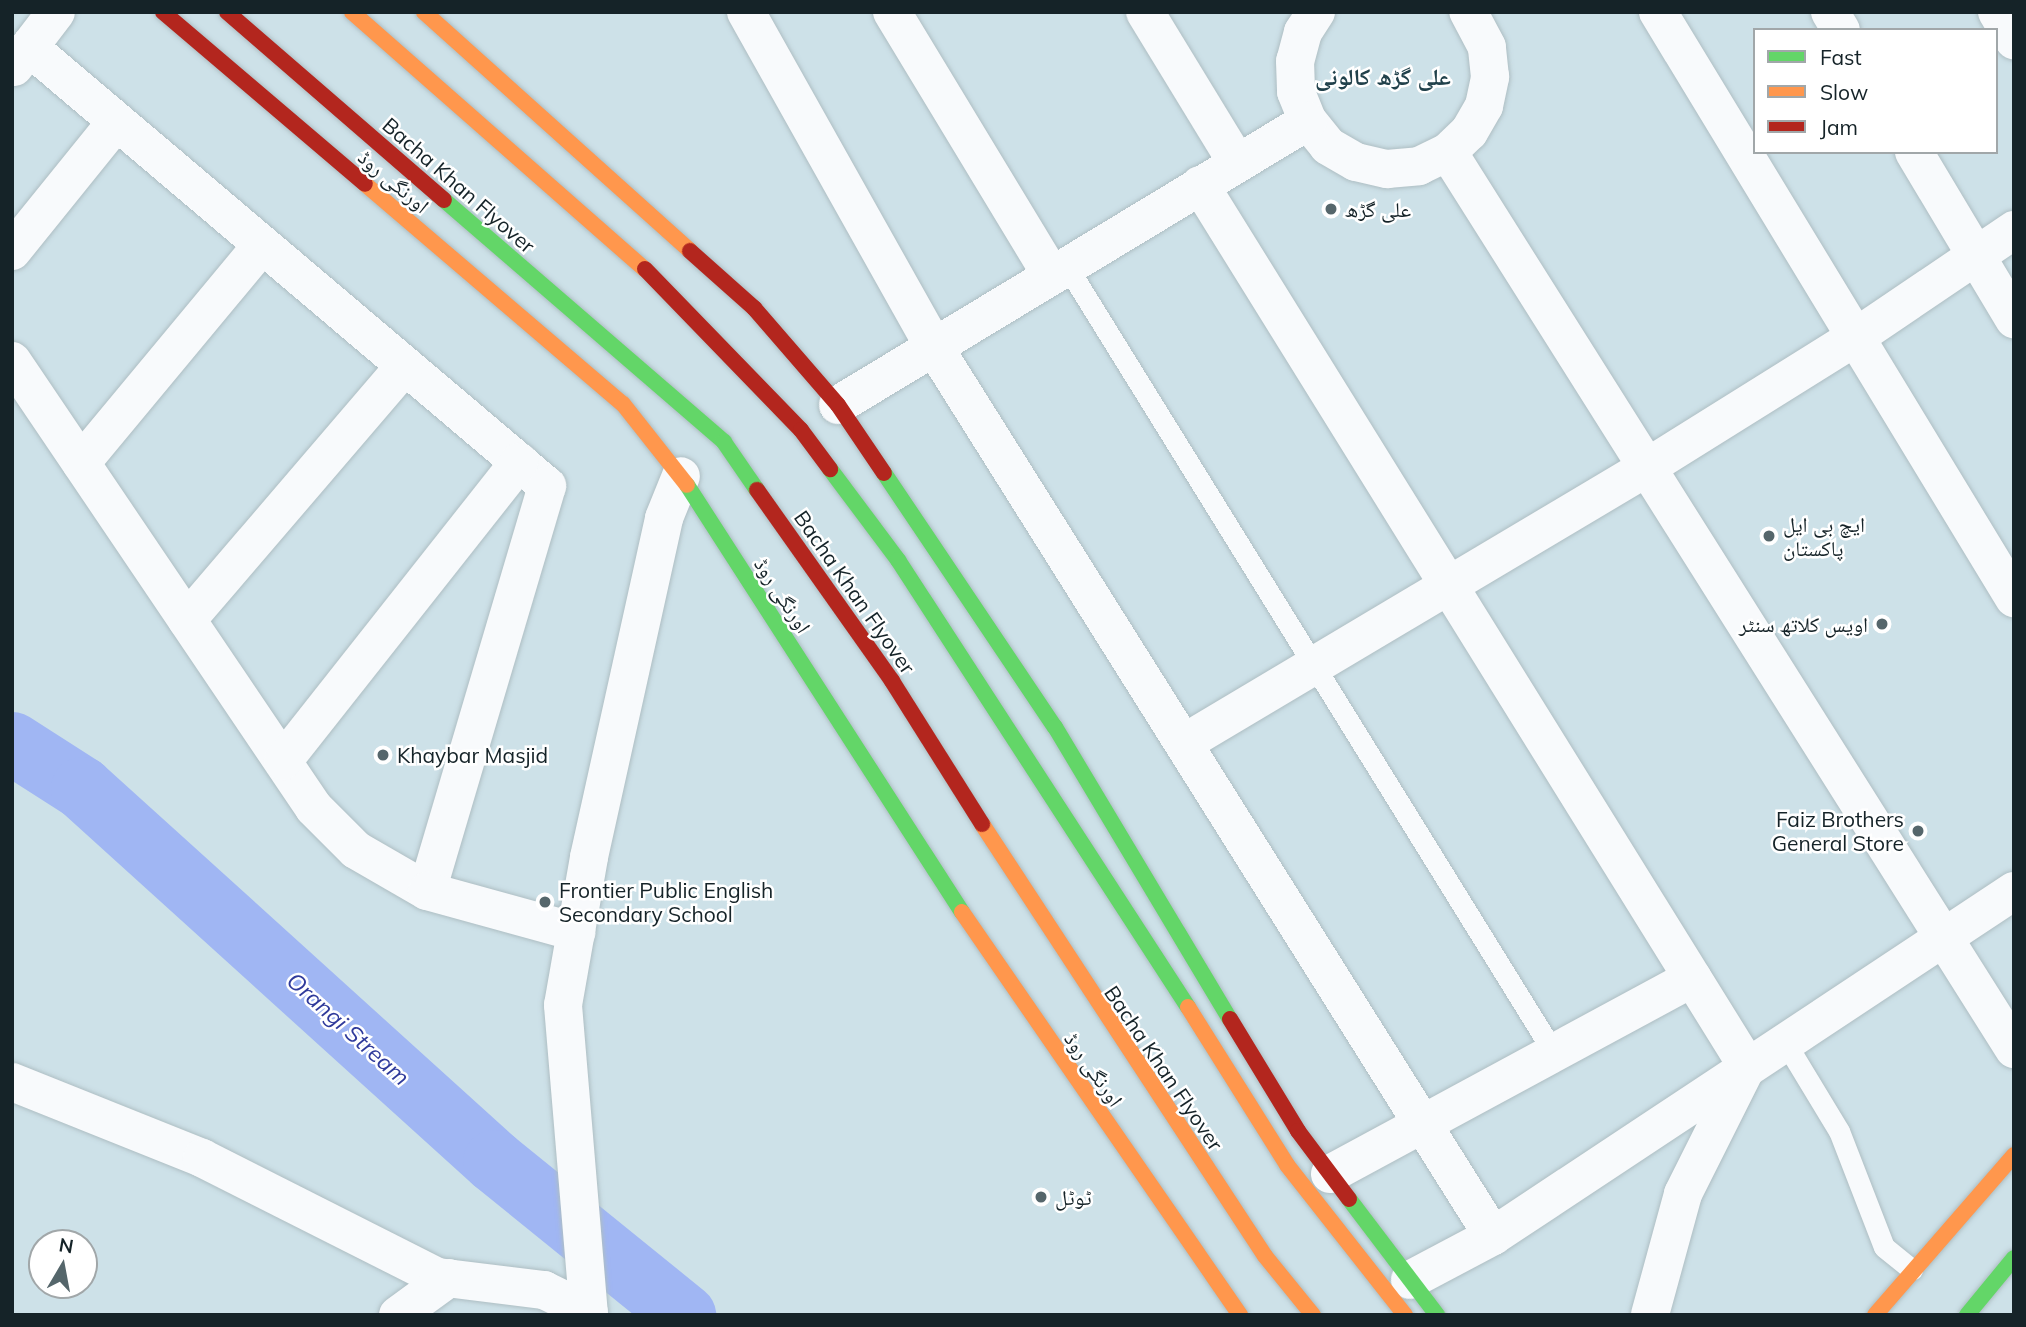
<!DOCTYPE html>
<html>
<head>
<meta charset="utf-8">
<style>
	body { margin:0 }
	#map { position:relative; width:2026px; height:1327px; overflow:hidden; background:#cde1e8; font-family:Mulish,"Noto Naskh Arabic",sans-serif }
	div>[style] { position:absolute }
	.river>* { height:63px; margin:-31.5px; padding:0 31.5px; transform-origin:31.5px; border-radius:31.5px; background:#a0b6f3 }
	.roads { filter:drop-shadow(0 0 2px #aebec3) drop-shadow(0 0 2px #aebec3) }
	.lane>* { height:21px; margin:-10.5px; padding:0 10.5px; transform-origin:10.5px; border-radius:10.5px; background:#f8fafc }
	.street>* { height:38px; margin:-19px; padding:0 19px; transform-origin:19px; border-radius:19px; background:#f8fafc }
	.fast>* { height:16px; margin:-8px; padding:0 8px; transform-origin:8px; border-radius:8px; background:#63d668 }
	.slow>* { height:16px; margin:-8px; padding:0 8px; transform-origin:8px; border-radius:8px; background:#ff974d }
	.jam>* { height:16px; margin:-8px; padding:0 8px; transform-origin:8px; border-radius:8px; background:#b3261e }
	.dots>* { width:19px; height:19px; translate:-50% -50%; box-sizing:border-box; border:4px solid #fff; border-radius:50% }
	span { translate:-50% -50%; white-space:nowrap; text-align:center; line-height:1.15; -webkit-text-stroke:5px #fff; paint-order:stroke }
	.street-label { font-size:21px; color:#152328 }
	.poi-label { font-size:21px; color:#152328 }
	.left { translate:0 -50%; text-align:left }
	.right { translate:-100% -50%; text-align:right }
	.neighbourhood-label { font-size:23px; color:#21414b; font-weight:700 }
	.water-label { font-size:23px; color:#2f3a9b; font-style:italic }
	.frame { position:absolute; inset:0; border:14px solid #152328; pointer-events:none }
	.legend { position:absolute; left:1753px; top:28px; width:245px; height:126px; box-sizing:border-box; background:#fff; border:2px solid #a1a7a9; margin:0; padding:9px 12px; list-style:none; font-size:21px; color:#152328 }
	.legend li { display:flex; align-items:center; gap:14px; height:35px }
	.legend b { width:35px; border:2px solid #a1a7a9 }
	.north { position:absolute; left:28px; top:1229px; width:70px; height:70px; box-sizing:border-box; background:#fff; border:2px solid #a1a7a9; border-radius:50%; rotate:10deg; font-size:19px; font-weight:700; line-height:28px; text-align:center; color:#152328 }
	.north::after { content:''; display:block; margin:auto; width:24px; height:32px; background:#55666b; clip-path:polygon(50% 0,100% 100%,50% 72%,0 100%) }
</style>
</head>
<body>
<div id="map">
	<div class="river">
		<i style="left:12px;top:743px;width:83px;rotate:32.7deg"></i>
		<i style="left:82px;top:788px;width:556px;rotate:42.16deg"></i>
		<i style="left:494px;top:1161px;width:245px;rotate:39deg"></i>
	</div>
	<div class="roads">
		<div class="lane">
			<i style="left:1066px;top:265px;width:927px;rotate:58.23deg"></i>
			<i style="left:1785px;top:1042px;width:104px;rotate:58.8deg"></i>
			<i style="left:1839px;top:1131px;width:124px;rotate:68.8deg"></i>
			<i style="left:1884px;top:1247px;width:36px;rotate:39deg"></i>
		</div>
		<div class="street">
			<i style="left:746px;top:12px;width:384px;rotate:60.7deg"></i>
			<i style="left:934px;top:347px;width:1050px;rotate:57.84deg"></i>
			<i style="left:1493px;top:1236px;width:94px;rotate:152.1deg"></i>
			<i style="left:892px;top:12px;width:307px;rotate:58.8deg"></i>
			<i style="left:1145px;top:12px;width:177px;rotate:58.6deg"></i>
			<i style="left:1316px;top:12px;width:24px;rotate:123deg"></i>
			<i style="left:1303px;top:32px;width:30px;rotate:105deg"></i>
			<i style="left:1295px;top:61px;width:31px;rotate:88deg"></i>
			<i style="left:1296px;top:92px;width:31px;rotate:68deg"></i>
			<i style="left:1308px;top:121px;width:32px;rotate:51deg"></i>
			<i style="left:1328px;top:146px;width:32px;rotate:30deg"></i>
			<i style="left:1356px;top:162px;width:32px;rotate:13deg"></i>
			<i style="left:1387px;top:169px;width:32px;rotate:-5deg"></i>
			<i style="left:1419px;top:166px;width:32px;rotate:-26deg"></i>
			<i style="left:1448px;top:152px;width:29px;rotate:-44deg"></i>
			<i style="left:1469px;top:132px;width:30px;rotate:-60deg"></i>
			<i style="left:1484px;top:106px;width:30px;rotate:-78deg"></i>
			<i style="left:1490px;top:77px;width:30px;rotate:-96deg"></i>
			<i style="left:1487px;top:47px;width:40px;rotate:-118deg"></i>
			<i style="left:1658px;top:12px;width:686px;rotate:58.72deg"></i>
			<i style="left:1830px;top:12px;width:21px;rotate:59deg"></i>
			<i style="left:1997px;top:12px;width:33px;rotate:59deg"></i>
			<i style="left:29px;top:47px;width:679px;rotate:40.28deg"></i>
			<i style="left:547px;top:486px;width:422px;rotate:106.5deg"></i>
			<i style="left:14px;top:67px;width:69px;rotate:-52.6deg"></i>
			<i style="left:1448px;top:152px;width:1061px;rotate:57.75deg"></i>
			<i style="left:1914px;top:152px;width:195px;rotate:59.1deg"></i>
			<i style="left:1200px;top:185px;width:1037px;rotate:58.16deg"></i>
			<i style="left:1747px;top:1066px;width:143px;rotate:116.6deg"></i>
			<i style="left:1683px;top:1194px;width:125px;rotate:105.3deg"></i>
			<i style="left:12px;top:251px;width:166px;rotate:-51.1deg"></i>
			<i style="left:12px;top:361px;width:539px;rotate:55.96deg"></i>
			<i style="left:314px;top:808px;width:59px;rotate:45deg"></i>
			<i style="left:356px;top:850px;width:82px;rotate:30deg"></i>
			<i style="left:427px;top:891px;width:155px;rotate:15.4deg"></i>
			<i style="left:838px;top:405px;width:549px;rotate:-31.14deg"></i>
			<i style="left:81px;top:463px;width:282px;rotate:-50.3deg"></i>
			<i style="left:187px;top:620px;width:332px;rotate:-49.4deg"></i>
			<i style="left:1184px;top:743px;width:538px;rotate:-30.76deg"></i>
			<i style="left:1646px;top:468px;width:248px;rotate:-32deg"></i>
			<i style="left:1856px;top:337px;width:191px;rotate:-34.1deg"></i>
			<i style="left:283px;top:761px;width:381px;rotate:-51.7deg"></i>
			<i style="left:12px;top:1082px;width:205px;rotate:21.8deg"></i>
			<i style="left:202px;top:1158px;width:264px;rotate:26.8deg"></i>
			<i style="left:438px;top:1277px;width:107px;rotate:7deg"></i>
			<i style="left:544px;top:1290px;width:50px;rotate:26.1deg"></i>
			<i style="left:1330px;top:1174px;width:412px;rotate:-28.4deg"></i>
			<i style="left:1493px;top:1236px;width:625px;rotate:-33.51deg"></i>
			<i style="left:398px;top:1315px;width:63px;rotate:-36deg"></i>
			<i style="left:589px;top:1315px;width:311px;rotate:-94.8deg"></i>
			<i style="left:563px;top:1005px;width:150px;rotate:-80deg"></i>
			<i style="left:589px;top:857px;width:347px;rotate:-77.5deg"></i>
			<i style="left:664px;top:518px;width:45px;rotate:-68deg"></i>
		</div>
		<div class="fast">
			<i style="left:444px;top:200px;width:370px;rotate:40.8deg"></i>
			<i style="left:724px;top:442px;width:58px;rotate:55.5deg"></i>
			<i style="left:830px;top:469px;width:114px;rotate:53.2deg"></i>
			<i style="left:898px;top:560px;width:533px;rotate:57.03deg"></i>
			<i style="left:884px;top:473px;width:306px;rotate:56.1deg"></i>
			<i style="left:1055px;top:727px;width:340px;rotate:59.1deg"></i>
			<i style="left:687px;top:485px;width:508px;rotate:57.22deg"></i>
			<i style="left:1349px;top:1199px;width:146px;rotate:52.8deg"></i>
			<i style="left:1967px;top:1315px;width:74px;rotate:-50.5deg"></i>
		</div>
		<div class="slow">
			<i style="left:352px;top:12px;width:390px;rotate:41.3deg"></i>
			<i style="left:424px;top:12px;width:358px;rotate:41.9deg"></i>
			<i style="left:365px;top:184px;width:339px;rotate:40.5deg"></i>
			<i style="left:623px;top:404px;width:103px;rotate:51.7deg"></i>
			<i style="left:982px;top:824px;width:516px;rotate:56.77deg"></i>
			<i style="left:1265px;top:1256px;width:76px;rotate:50.9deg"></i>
			<i style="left:962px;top:912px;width:490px;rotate:55.4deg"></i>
			<i style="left:1188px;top:1007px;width:186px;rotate:57.9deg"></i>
			<i style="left:1287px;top:1165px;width:191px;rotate:51.8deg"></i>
			<i style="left:1875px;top:1315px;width:212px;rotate:-49deg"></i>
		</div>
		<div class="jam">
			<i style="left:163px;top:12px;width:265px;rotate:40.4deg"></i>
			<i style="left:227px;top:12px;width:287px;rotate:40.9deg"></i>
			<i style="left:690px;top:251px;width:86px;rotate:41.7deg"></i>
			<i style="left:754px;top:308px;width:128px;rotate:49.1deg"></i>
			<i style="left:838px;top:405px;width:82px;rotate:55.9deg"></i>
			<i style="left:645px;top:269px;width:224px;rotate:45.9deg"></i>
			<i style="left:801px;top:430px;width:49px;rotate:53.4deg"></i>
			<i style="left:757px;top:490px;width:234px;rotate:54.7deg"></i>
			<i style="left:892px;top:681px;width:169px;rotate:57.8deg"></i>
			<i style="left:1230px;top:1019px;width:131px;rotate:58.7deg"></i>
			<i style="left:1298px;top:1131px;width:85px;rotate:53.1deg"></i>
		</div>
	</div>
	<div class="dots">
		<i style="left:1331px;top:209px;background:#55666b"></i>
		<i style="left:1769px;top:536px;background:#55666b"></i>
		<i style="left:1882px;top:624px;background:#55666b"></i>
		<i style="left:383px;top:755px;background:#55666b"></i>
		<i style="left:1918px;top:831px;background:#55666b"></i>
		<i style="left:545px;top:902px;background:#55666b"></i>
		<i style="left:1041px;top:1197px;background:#55666b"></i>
	</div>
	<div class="street-label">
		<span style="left:394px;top:181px;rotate:40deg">اورنگی روڈ</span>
		<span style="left:459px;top:185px;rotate:41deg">Bacha Khan Flyover</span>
		<span style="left:855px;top:592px;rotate:55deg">Bacha Khan Flyover</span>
		<span style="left:783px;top:595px;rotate:57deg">اورنگی روڈ</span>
		<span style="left:1164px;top:1068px;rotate:56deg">Bacha Khan Flyover</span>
		<span style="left:1094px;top:1069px;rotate:55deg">اورنگی روڈ</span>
	</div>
	<div class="poi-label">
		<span class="left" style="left:1345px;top:209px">علی گڑھ</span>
		<span class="left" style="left:1783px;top:536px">ایچ بی ایل<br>پاکستان</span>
		<span class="right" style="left:1868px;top:624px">اویس کلاتھ سنٹر</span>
		<span class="left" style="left:397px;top:755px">Khaybar Masjid</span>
		<span class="right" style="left:1904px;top:831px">Faiz Brothers<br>General Store</span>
		<span class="left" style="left:559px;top:902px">Frontier Public English<br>Secondary School</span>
		<span class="left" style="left:1055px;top:1197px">ٹوٹل</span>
	</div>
	<div class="neighbourhood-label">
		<span style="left:1383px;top:77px">علی گڑھ کالونی</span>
	</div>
	<div class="water-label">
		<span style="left:348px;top:1029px;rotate:42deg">Orangi Stream</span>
	</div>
	<div class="frame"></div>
	<ul class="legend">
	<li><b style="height:9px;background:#63d668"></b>Fast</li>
	<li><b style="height:9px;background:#ff974d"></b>Slow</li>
	<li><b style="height:9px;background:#b3261e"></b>Jam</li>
	</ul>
	<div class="north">N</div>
</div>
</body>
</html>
